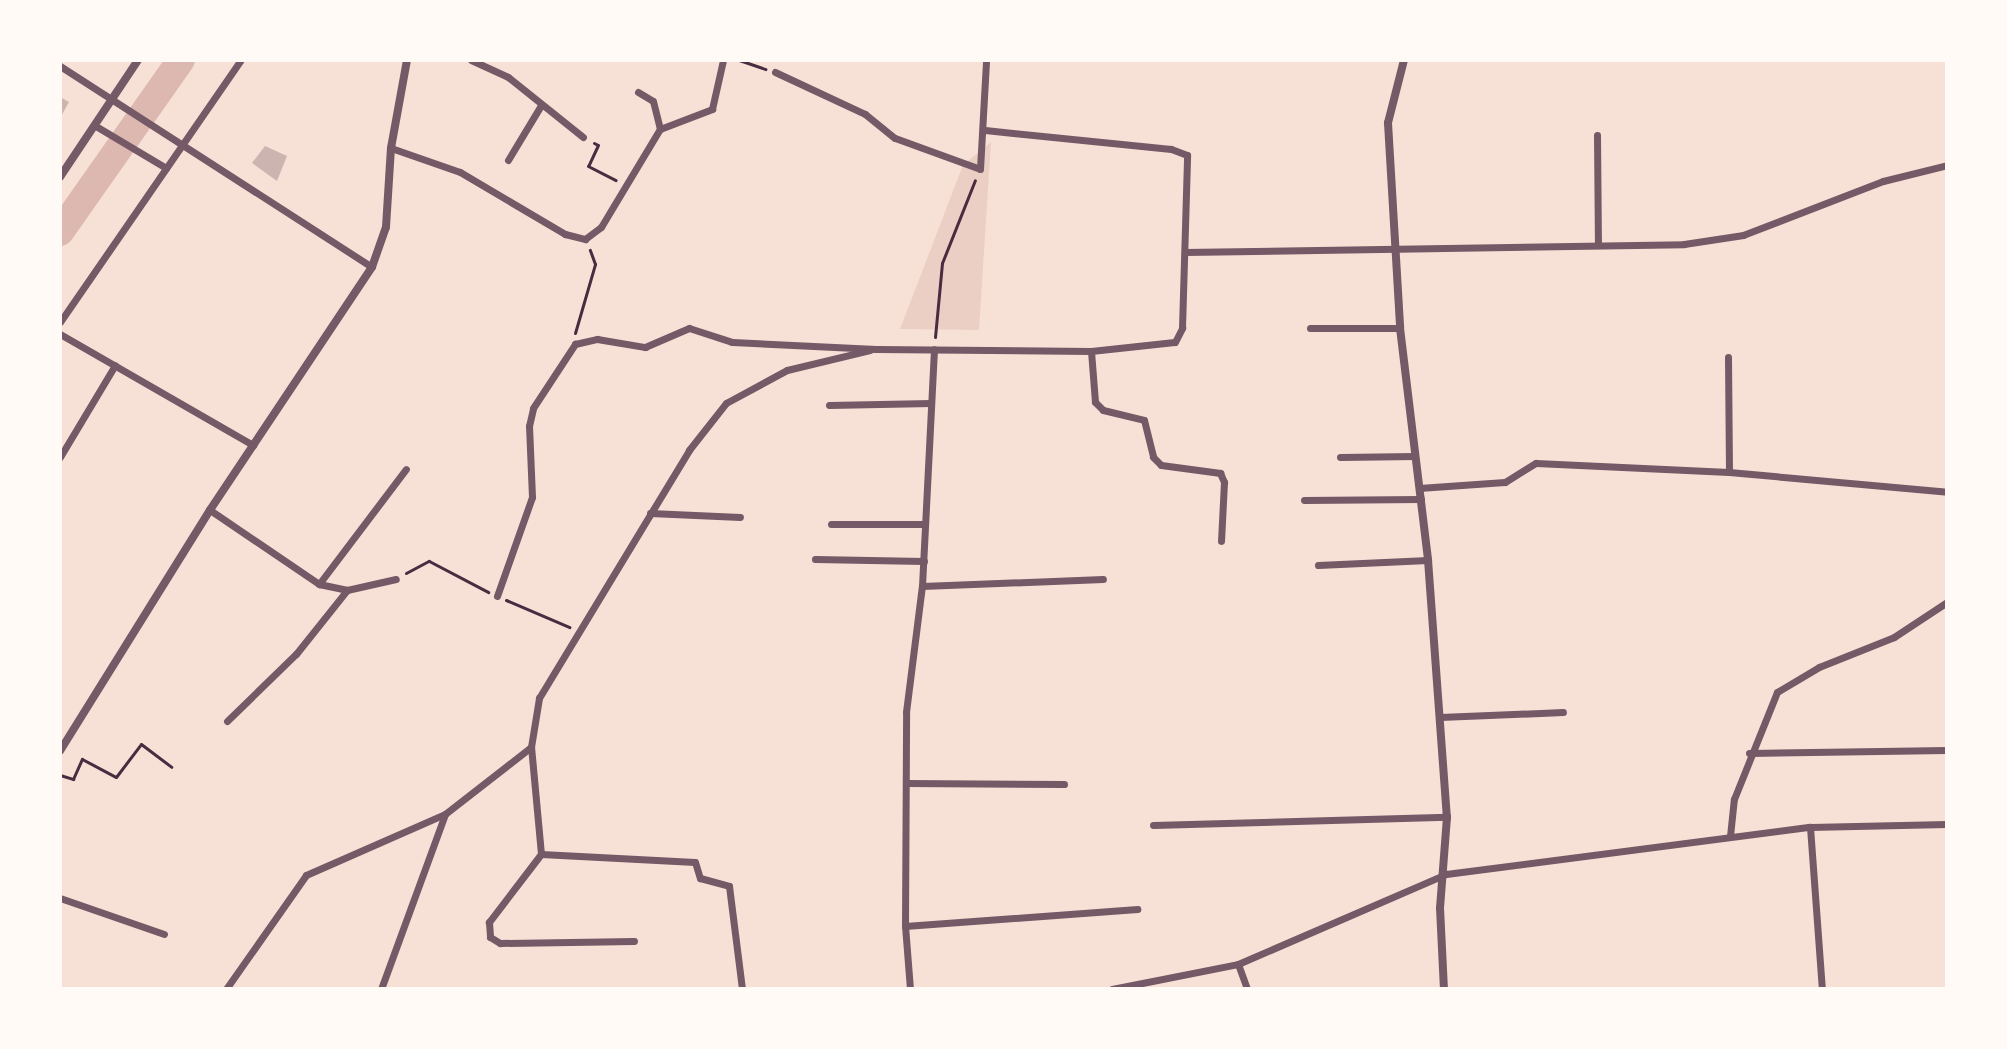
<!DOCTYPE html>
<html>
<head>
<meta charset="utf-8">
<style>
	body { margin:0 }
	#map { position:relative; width:2007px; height:1049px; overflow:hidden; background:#f7e1d7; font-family:"PT Sans",sans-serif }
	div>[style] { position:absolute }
	.green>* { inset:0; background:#ebcfc5 }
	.river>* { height:28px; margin:-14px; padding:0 14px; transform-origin:14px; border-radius:14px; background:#dcb8b0 }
	.building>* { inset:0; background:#ccb4b1 }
	.path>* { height:3px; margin:-1.5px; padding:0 1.5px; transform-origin:1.5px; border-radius:1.5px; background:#4a2c40 }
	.minor>* { height:7px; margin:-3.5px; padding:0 3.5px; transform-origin:3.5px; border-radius:3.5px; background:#755966 }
	.tertiary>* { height:8px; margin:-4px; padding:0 4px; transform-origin:4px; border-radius:4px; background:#755966 }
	span { translate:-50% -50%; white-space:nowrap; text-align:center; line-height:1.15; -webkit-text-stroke:6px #fffaf5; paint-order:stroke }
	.frame { position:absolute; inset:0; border:62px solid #fffaf5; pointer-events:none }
</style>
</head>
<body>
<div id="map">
	<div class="green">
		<i style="clip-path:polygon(991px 142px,979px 330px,900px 329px,963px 165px)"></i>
	</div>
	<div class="river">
		<i style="left:60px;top:232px;width:210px;rotate:-54.9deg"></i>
	</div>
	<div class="building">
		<i style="clip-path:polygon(60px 97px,69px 102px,60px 118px)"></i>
		<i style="clip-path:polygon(265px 146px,287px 156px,277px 181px,252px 163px)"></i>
	</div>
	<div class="path">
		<i style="left:739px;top:60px;width:28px;rotate:19deg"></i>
		<i style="left:594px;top:143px;width:4px;rotate:27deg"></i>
		<i style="left:598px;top:145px;width:23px;rotate:115deg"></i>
		<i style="left:588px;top:166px;width:31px;rotate:27deg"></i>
		<i style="left:575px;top:333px;width:72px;rotate:-73.8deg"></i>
		<i style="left:595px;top:264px;width:15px;rotate:-110deg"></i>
		<i style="left:935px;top:337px;width:74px;rotate:-84.6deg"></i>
		<i style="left:942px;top:263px;width:89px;rotate:-68.3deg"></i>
		<i style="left:406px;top:573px;width:26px;rotate:-28deg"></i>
		<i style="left:429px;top:561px;width:67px;rotate:27.7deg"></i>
		<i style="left:506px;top:600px;width:69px;rotate:23.2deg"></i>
		<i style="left:60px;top:775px;width:14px;rotate:17deg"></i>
		<i style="left:73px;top:779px;width:22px;rotate:-66deg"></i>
		<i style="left:82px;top:759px;width:38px;rotate:28deg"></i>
		<i style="left:116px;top:777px;width:41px;rotate:-52.9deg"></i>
		<i style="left:141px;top:744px;width:38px;rotate:37deg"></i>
	</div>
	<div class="minor">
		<i style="left:471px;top:60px;width:41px;rotate:24.7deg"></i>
		<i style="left:508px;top:77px;width:96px;rotate:38.7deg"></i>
		<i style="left:60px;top:66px;width:371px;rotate:32.8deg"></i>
		<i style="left:775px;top:72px;width:99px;rotate:25deg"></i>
		<i style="left:865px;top:114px;width:38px;rotate:39deg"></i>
		<i style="left:895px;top:138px;width:90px;rotate:20deg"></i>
		<i style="left:980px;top:169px;width:109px;rotate:-86.8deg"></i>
		<i style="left:638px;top:92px;width:17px;rotate:31deg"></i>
		<i style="left:653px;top:101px;width:29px;rotate:76deg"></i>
		<i style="left:94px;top:125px;width:84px;rotate:30.8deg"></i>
		<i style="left:660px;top:129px;width:56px;rotate:-21deg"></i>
		<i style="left:712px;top:109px;width:50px;rotate:-77.3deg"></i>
		<i style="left:1597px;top:135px;width:107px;rotate:89.5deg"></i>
		<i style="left:391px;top:148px;width:73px;rotate:19.2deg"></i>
		<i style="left:460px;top:172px;width:122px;rotate:30.6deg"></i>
		<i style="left:565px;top:234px;width:21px;rotate:14deg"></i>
		<i style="left:585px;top:239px;width:20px;rotate:-37deg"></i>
		<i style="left:601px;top:227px;width:114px;rotate:-59deg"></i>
		<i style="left:508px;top:160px;width:62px;rotate:-58.9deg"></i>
		<i style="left:1185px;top:252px;width:499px;rotate:-0.9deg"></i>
		<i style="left:1684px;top:244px;width:60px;rotate:-8.7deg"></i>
		<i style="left:1743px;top:235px;width:150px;rotate:-21.1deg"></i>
		<i style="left:1883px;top:181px;width:66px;rotate:-14deg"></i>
		<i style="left:60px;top:322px;width:318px;rotate:-55.4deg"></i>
		<i style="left:1310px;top:328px;width:90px"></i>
		<i style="left:60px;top:334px;width:223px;rotate:29.9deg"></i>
		<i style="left:1091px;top:351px;width:51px;rotate:85.5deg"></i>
		<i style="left:1095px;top:402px;width:11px;rotate:45deg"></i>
		<i style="left:1103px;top:410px;width:42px;rotate:13.7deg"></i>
		<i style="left:1144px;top:420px;width:38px;rotate:76deg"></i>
		<i style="left:1153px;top:457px;width:11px;rotate:45deg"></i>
		<i style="left:1161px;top:465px;width:60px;rotate:7.7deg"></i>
		<i style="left:1220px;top:473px;width:10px;rotate:66deg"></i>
		<i style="left:1224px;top:482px;width:59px;rotate:92.9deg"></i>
		<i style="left:1728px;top:357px;width:115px;rotate:89.5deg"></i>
		<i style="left:829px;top:405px;width:102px;rotate:-1.1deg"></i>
		<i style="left:60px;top:457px;width:107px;rotate:-59.1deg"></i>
		<i style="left:1340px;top:457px;width:75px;rotate:-0.8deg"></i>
		<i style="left:1419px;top:488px;width:86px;rotate:-4deg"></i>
		<i style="left:1505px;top:482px;width:36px;rotate:-32deg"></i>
		<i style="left:1536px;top:463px;width:193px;rotate:2.7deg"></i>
		<i style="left:1729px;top:472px;width:219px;rotate:5.2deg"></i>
		<i style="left:1304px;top:500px;width:117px;rotate:-0.5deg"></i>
		<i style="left:210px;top:510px;width:132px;rotate:34.2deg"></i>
		<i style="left:319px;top:584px;width:29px;rotate:12deg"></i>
		<i style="left:347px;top:590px;width:50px;rotate:-12.7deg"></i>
		<i style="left:650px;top:513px;width:90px;rotate:2.5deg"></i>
		<i style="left:831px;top:524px;width:94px"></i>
		<i style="left:815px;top:559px;width:109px;rotate:1.1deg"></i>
		<i style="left:1318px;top:565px;width:110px;rotate:-2.6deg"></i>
		<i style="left:319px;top:584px;width:144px;rotate:-52.9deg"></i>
		<i style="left:922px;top:586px;width:181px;rotate:-2.2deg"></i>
		<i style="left:497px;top:596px;width:105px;rotate:-70.5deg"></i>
		<i style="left:532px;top:497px;width:71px;rotate:-92.4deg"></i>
		<i style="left:529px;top:426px;width:18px;rotate:-77deg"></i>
		<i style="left:533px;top:408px;width:77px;rotate:-56.7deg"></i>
		<i style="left:575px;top:344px;width:23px;rotate:-13deg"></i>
		<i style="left:597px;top:339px;width:49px;rotate:9.5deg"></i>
		<i style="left:645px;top:347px;width:48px;rotate:-23.4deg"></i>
		<i style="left:689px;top:328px;width:45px;rotate:18deg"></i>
		<i style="left:732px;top:342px;width:144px;rotate:2.8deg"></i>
		<i style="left:876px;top:349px;width:215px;rotate:0.5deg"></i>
		<i style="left:1091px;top:351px;width:84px;rotate:-6.1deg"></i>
		<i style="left:1175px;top:342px;width:16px;rotate:-63deg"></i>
		<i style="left:1182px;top:328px;width:173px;rotate:-88.3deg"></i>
		<i style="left:1187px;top:155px;width:17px;rotate:-159deg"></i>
		<i style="left:1171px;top:149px;width:187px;rotate:-174.2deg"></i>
		<i style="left:1440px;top:717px;width:123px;rotate:-2.3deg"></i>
		<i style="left:227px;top:721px;width:96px;rotate:-44.2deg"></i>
		<i style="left:296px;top:654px;width:82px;rotate:-51.4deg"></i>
		<i style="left:1749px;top:753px;width:198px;rotate:-0.9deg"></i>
		<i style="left:906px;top:783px;width:158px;rotate:0.4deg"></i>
		<i style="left:1153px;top:825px;width:294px;rotate:-1.6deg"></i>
		<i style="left:1810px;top:827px;width:162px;rotate:85.8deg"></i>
		<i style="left:1730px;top:836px;width:37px;rotate:-84deg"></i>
		<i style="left:1734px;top:799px;width:115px;rotate:-68.1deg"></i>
		<i style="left:1777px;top:692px;width:49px;rotate:-30.8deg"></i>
		<i style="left:1819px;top:667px;width:81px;rotate:-21.8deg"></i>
		<i style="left:1894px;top:637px;width:64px;rotate:-33.4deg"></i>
		<i style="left:541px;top:854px;width:107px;rotate:-95.3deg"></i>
		<i style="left:531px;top:747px;width:50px;rotate:-80.7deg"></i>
		<i style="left:539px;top:698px;width:290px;rotate:-58.8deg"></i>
		<i style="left:689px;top:450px;width:60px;rotate:-51.8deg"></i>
		<i style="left:726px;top:403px;width:69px;rotate:-28.4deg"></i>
		<i style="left:787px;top:370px;width:85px;rotate:-13.5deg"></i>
		<i style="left:541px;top:854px;width:154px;rotate:3deg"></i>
		<i style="left:695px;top:862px;width:17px;rotate:73deg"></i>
		<i style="left:700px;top:878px;width:30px;rotate:15deg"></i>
		<i style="left:729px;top:886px;width:104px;rotate:82.8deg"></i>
		<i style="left:541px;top:854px;width:86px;rotate:127.4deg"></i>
		<i style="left:489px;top:922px;width:15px;rotate:86deg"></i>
		<i style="left:490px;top:937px;width:12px;rotate:31deg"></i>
		<i style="left:500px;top:943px;width:134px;rotate:-0.9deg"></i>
		<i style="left:60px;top:898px;width:110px;rotate:19.1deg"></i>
		<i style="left:905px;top:926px;width:233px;rotate:-4.2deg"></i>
		<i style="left:1238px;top:964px;width:27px;rotate:70deg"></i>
		<i style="left:226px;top:989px;width:139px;rotate:-54.9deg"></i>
		<i style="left:306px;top:875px;width:152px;rotate:-23.7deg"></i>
		<i style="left:445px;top:814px;width:109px;rotate:-37.9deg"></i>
		<i style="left:381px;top:989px;width:186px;rotate:-69.9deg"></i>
		<i style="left:910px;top:989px;width:63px;rotate:-94.5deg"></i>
		<i style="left:905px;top:926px;width:214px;rotate:-89.7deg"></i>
		<i style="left:906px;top:712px;width:127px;rotate:-82.8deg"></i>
		<i style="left:922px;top:586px;width:237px;rotate:-87.1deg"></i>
		<i style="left:1112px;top:989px;width:128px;rotate:-11.2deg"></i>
		<i style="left:1238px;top:964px;width:227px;rotate:-23.4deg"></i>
		<i style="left:1446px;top:874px;width:367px;rotate:-7.4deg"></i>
		<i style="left:1810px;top:827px;width:137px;rotate:-1.3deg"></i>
	</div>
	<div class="tertiary">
		<i style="left:1404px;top:60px;width:65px;rotate:104.3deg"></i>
		<i style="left:1388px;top:123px;width:205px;rotate:86.6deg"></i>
		<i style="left:1400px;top:328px;width:234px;rotate:83.1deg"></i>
		<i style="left:1428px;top:560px;width:258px;rotate:85.8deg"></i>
		<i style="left:1447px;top:817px;width:91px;rotate:94.4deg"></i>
		<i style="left:1440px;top:908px;width:81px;rotate:87.2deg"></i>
		<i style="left:60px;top:177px;width:141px;rotate:-56.3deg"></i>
		<i style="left:60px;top:751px;width:284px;rotate:-58.1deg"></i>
		<i style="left:210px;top:510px;width:292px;rotate:-56.3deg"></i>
		<i style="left:372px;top:267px;width:42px;rotate:-70.7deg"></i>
		<i style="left:386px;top:227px;width:79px;rotate:-86.4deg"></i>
		<i style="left:391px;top:148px;width:89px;rotate:-79.7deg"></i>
	</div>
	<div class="frame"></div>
</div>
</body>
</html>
